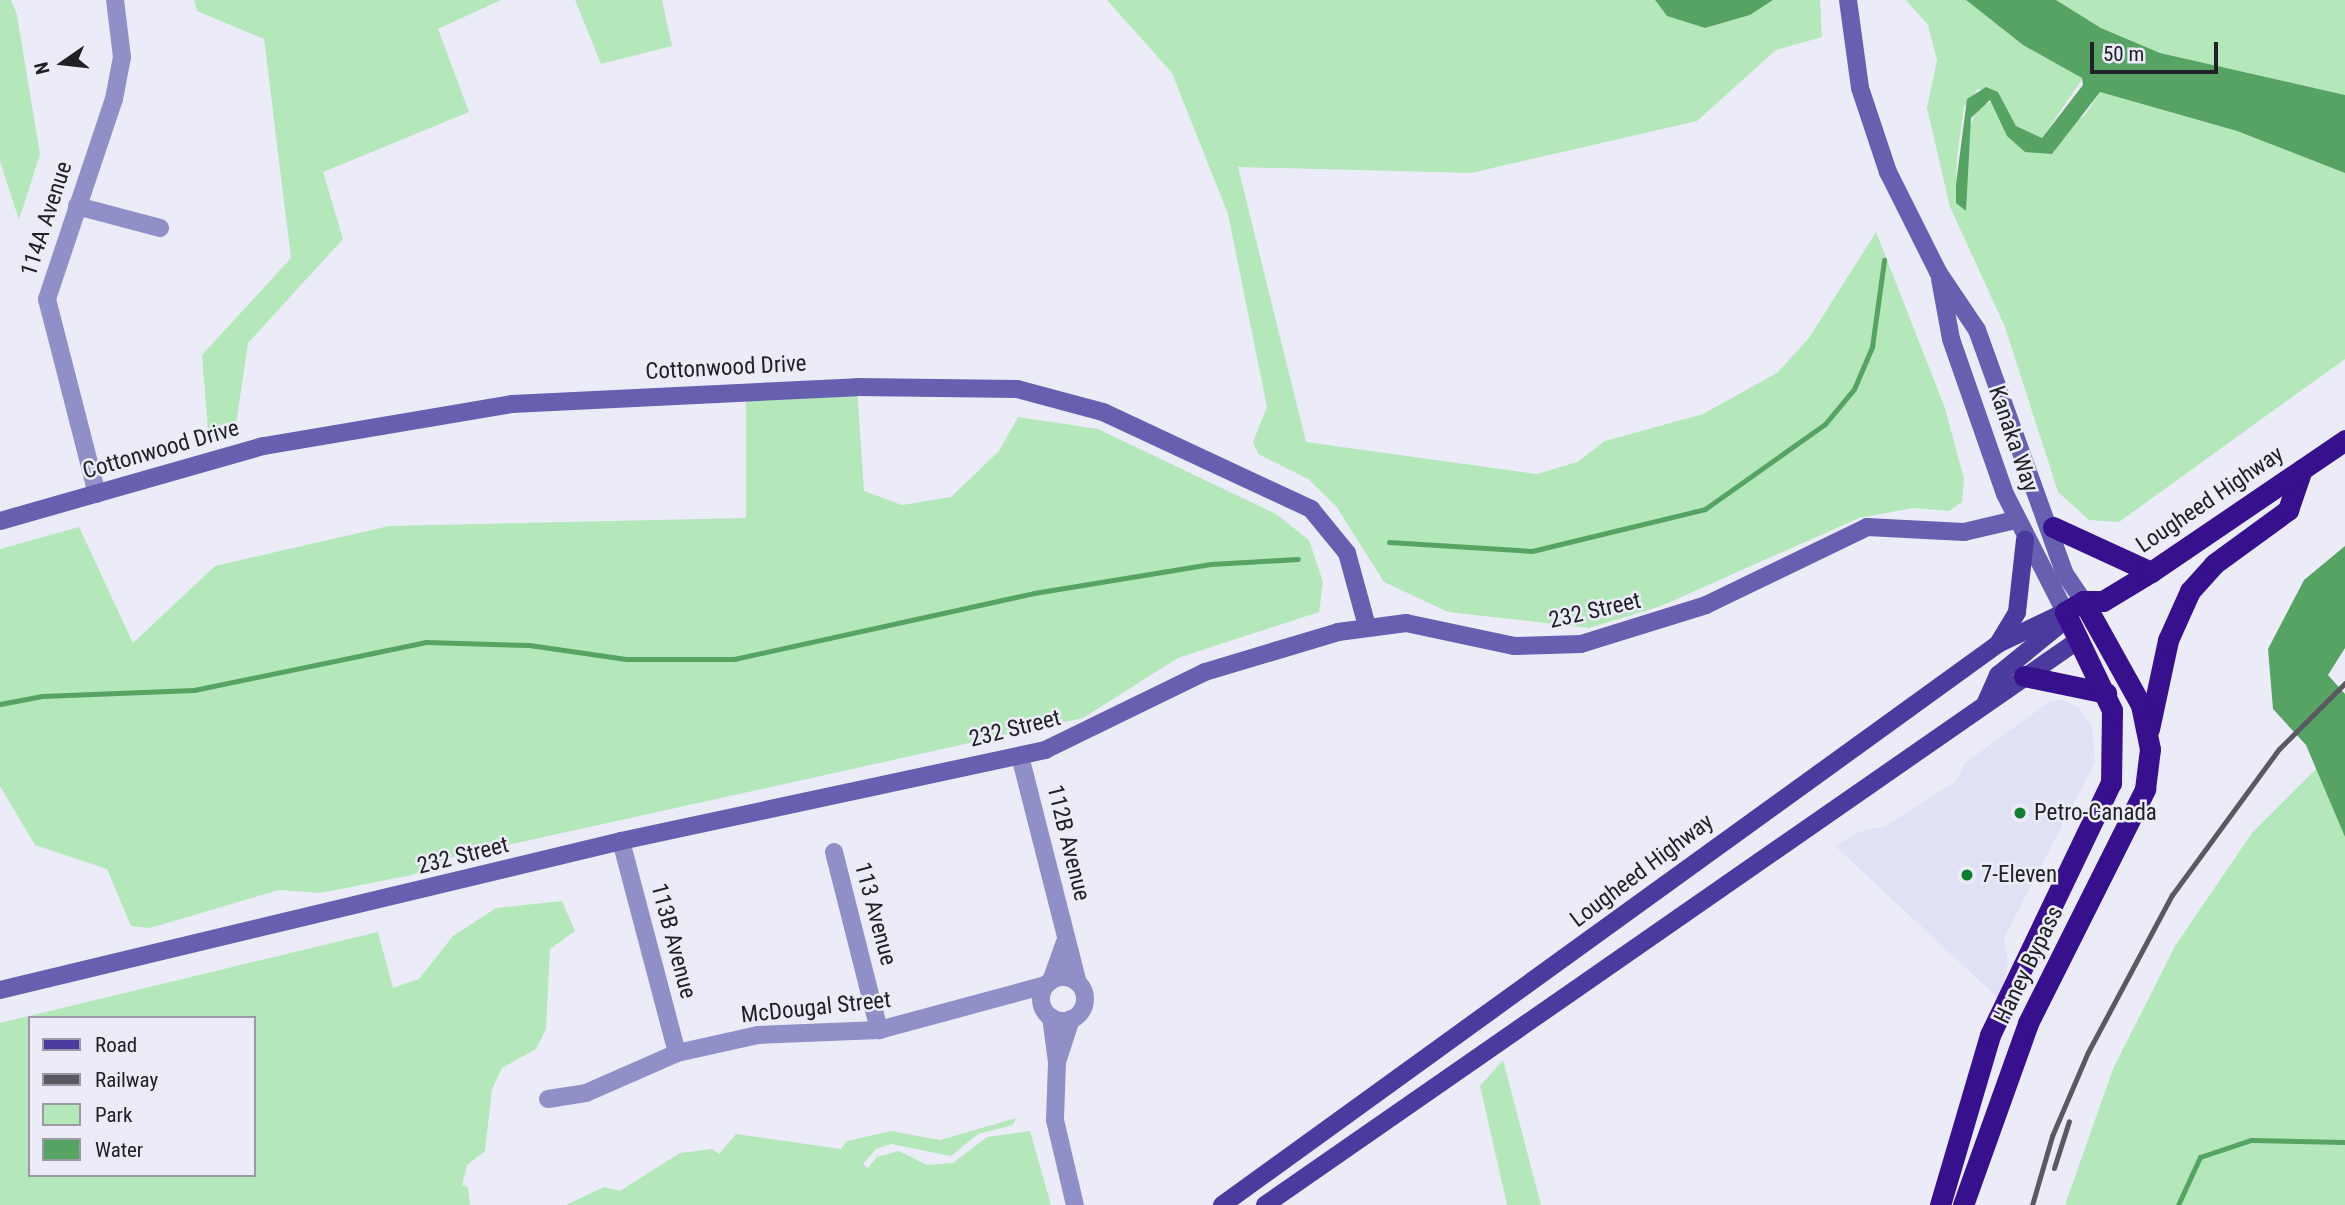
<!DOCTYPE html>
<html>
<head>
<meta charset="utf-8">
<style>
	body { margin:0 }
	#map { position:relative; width:2345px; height:1205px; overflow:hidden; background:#ececf9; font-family:"Roboto Condensed",sans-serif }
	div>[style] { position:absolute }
	.built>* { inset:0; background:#e0e1f5 }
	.green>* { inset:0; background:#b4e8ba }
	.water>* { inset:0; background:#56a364 }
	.stream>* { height:5px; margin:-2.5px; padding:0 2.5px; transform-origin:2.5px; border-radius:2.5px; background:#56a364 }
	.street>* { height:18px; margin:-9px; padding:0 9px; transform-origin:9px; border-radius:9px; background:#918fc7 }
	.street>.ring { margin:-9px; padding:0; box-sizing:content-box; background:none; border:18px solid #918fc7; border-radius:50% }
	.secondary>* { height:18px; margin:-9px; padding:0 9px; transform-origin:9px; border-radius:9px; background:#6760b0 }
	.primary>* { height:18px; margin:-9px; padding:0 9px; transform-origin:9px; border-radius:9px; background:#4b3b9e }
	.highway>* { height:21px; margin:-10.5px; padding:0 10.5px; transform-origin:10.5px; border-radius:10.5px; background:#37108e }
	.rail>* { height:5px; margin:-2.5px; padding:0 2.5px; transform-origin:2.5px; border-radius:2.5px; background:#595960 }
	.dots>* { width:19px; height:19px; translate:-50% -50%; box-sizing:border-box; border:4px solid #ececf9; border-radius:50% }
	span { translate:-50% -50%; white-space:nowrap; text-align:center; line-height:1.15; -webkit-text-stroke:5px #ececf9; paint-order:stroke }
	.street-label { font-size:23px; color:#202025 }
	.poi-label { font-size:23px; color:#202025 }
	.left { translate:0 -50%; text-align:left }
	.legend { position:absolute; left:28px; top:1016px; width:228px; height:161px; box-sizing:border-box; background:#ececf9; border:2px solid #9a9aa4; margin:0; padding:9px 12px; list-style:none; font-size:21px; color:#202025 }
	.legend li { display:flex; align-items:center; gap:14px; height:35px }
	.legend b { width:35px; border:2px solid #9a9aa4 }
	.north { position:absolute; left:28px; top:28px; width:70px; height:70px; -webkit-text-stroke:5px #ececf9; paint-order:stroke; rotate:256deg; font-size:19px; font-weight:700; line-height:28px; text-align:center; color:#202025 }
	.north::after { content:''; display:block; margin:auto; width:24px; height:32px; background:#202025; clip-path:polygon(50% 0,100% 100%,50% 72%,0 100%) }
	.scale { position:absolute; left:2090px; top:42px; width:128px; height:32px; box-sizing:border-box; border:4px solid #202025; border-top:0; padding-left:9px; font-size:21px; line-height:24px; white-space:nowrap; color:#202025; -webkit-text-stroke:5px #ececf9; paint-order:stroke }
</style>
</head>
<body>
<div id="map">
	<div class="built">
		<i style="clip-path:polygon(2062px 700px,2078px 707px,2092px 726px,2095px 762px,2004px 938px,2008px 962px,2000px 1000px,1835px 846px,1859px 832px,1886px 826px,1956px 781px,1965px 763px,2049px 702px)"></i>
	</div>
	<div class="green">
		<i style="clip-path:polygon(0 0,11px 0,17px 15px,40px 154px,19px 220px,0 161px)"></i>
		<i style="clip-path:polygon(194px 0,501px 0,438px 29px,469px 112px,323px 172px,343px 239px,248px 343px,234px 438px,209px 443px,202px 355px,291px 258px,264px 39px,197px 11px)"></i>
		<i style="clip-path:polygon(575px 0,662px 0,672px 46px,601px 64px)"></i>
		<i style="clip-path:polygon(1107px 0,1655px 0,1667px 16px,1705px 28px,1750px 15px,1773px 0,1820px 0,1822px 37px,1776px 50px,1697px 121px,1471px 173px,1238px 167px,1306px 442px,1537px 474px,1577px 462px,1605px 441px,1703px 414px,1777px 373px,1809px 338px,1876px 232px,1945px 408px,1964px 479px,1962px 502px,1949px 511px,1913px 508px,1859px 518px,1661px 606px,1589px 628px,1448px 612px,1384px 582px,1336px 506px,1308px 479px,1258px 454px,1253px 442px,1267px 407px,1228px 214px,1172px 73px)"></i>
		<i style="clip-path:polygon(1906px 0,1966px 0,2023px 45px,2083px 78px,2042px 138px,2016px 126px,1998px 92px,1978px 89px,1964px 107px,1957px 158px,1956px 184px,1965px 192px,1968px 132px,1979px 105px,1993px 102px,2025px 152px,2084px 116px,2100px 92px,2237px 131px,2345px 173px,2345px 359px,2119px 522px,2089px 520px,2058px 492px,2005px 327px,1950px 207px,1927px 108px,1937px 60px,1928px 25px)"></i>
		<i style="clip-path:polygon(2056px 0,2345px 0,2345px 95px,2160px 53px,2101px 28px)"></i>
		<i style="clip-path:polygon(857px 387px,864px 491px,902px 505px,951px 497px,999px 451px,1018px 417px,1098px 429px,1276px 514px,1309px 540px,1323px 582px,1319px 612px,1178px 658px,1083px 718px,449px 858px,412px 875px,320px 893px,279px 890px,150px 928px,131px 926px,107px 869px,35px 845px,0 786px,0 549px,79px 527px,133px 643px,215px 566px,389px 526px,746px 518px,746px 390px)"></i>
		<i style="clip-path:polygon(2318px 767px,2345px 837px,2345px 1205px,2065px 1205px,2113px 1069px,2175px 946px,2252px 833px)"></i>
		<i style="clip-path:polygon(evenodd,562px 901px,575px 931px,550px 949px,546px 1029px,536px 1049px,502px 1068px,492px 1089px,485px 1151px,467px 1165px,462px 1185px,468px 1187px,470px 1205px,0 1205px,0 1023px,378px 932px,393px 988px,419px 979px,453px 936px,496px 908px,562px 901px,30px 1018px,254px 1018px,254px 1175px,30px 1175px,30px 1018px)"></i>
		<i style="clip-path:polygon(1503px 1060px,1541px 1205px,1507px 1205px,1480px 1086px)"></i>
		<i style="clip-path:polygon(1016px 1118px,1013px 1125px,978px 1134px,951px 1156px,891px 1144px,876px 1149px,863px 1164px,868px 1168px,877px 1157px,899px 1151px,927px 1165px,953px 1163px,987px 1137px,1030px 1131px,1051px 1205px,566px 1205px,604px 1187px,620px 1191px,680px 1153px,712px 1149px,719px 1154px,736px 1134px,841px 1149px,847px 1141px,891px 1131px,940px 1140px)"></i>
	</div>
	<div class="water">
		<i style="clip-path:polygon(1655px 0,1773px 0,1750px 15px,1705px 28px,1667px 16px)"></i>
		<i style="clip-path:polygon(1966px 0,2056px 0,2101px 28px,2160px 53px,2345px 95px,2345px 173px,2237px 131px,2100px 92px,2052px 154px,2025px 152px,2007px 136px,1990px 100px,1971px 118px,1966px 211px,1956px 203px,1956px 184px,1967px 99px,1986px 87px,1998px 92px,2016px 126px,2042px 138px,2083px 85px,2082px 78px,2023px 45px)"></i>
		<i style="clip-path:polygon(2345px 546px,2345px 648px,2328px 675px,2345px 694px,2345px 837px,2306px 745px,2273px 709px,2268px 649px,2304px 580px)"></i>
	</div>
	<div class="stream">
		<i style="left:1389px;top:542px;width:143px;rotate:3.6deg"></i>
		<i style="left:1532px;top:551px;width:178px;rotate:-13.6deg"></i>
		<i style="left:1705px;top:509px;width:147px;rotate:-35.3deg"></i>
		<i style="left:1825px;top:424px;width:45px;rotate:-50.4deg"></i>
		<i style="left:1854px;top:389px;width:46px;rotate:-66.8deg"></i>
		<i style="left:1872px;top:347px;width:88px;rotate:-82.1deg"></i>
		<i style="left:0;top:704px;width:43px;rotate:-10.8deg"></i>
		<i style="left:42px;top:696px;width:152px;rotate:-2.3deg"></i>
		<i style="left:194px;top:690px;width:237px;rotate:-11.7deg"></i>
		<i style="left:426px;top:642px;width:103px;rotate:1.7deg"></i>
		<i style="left:529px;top:645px;width:98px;rotate:8.2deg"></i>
		<i style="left:626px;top:659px;width:108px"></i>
		<i style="left:734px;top:659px;width:307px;rotate:-12.4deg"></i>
		<i style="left:1034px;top:593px;width:179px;rotate:-9.3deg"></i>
		<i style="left:1211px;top:564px;width:87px;rotate:-3.3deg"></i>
		<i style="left:2178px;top:1205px;width:53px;rotate:-65.4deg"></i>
		<i style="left:2200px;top:1157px;width:54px;rotate:-18.4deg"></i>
		<i style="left:2251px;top:1140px;width:94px;rotate:1.2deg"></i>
	</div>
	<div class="street">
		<i style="left:77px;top:206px;width:86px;rotate:14.8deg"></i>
		<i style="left:97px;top:494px;width:201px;rotate:-104.4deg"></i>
		<i style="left:47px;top:299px;width:211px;rotate:-71.5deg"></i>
		<i style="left:114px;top:99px;width:43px;rotate:-79.2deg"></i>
		<i style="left:122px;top:57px;width:57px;rotate:-97deg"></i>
		<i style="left:1020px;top:756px;width:234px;rotate:75.7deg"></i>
		<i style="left:621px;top:841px;width:219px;rotate:75.2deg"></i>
		<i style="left:834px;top:852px;width:184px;rotate:75.8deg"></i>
		<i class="ring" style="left:1041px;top:977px;width:26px;height:26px"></i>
		<i style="left:1051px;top:981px;width:41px;rotate:-70.3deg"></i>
		<i style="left:1051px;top:1017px;width:45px;rotate:82.4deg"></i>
		<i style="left:1071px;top:1019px;width:45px;rotate:108deg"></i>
		<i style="left:1057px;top:1062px;width:58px;rotate:92deg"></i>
		<i style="left:1055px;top:1120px;width:87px;rotate:76.8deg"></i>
		<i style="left:548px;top:1099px;width:38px;rotate:-9deg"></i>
		<i style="left:586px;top:1093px;width:99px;rotate:-23.7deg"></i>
		<i style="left:677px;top:1053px;width:83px;rotate:-12.5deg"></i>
		<i style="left:758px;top:1035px;width:121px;rotate:-2.4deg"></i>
		<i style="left:879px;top:1030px;width:173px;rotate:-15.1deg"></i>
	</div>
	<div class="secondary">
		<i style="left:1848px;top:0;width:89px;rotate:82.2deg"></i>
		<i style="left:1860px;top:88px;width:89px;rotate:71.6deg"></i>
		<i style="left:1888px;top:172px;width:112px;rotate:63.4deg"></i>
		<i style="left:1938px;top:272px;width:70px;rotate:56.1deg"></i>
		<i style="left:1977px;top:330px;width:259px;rotate:70.2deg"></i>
		<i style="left:2065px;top:574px;width:32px;rotate:56deg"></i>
		<i style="left:1940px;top:279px;width:61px;rotate:79.6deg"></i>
		<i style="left:1951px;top:339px;width:164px;rotate:70.8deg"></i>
		<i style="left:2005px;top:494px;width:132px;rotate:63deg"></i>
		<i style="left:0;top:521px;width:274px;rotate:-15.9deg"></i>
		<i style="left:264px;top:446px;width:252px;rotate:-9.6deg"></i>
		<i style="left:512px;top:404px;width:345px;rotate:-2.8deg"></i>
		<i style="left:857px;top:387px;width:160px;rotate:0.7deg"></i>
		<i style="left:1017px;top:389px;width:89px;rotate:15deg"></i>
		<i style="left:1103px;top:412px;width:230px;rotate:25deg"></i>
		<i style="left:1311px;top:509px;width:57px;rotate:50.7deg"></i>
		<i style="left:1347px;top:553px;width:76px;rotate:74.7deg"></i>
		<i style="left:0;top:990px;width:639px;rotate:-13.49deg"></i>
		<i style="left:621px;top:841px;width:434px;rotate:-12.1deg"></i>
		<i style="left:1045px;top:750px;width:178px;rotate:-26deg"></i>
		<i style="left:1205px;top:672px;width:139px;rotate:-16.7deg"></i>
		<i style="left:1338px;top:632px;width:69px;rotate:-7.5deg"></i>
		<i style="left:1406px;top:623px;width:110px;rotate:12deg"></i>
		<i style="left:1514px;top:646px;width:67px;rotate:-1.7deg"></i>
		<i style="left:1581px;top:644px;width:131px;rotate:-17.3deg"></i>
		<i style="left:1706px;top:605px;width:179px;rotate:-25.8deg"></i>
		<i style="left:1867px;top:527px;width:97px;rotate:3deg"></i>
		<i style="left:1964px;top:532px;width:52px;rotate:-13.2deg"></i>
	</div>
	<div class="primary">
		<i style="left:1998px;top:644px;width:37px;rotate:-59deg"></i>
		<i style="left:2017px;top:612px;width:73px;rotate:-83.7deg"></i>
		<i style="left:1986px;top:702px;width:30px;rotate:-66deg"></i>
		<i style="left:1998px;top:675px;width:85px;rotate:-39.3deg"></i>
		<i style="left:1222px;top:1205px;width:958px;rotate:-35.86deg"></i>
		<i style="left:1998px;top:644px;width:74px;rotate:-25.5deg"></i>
		<i style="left:1265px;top:1205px;width:992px;rotate:-34.78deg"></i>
	</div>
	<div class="highway">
		<i style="left:2053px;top:527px;width:108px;rotate:24.7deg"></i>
		<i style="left:2024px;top:676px;width:84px;rotate:11.7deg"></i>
		<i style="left:2149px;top:729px;width:91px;rotate:-77.9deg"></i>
		<i style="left:2168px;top:640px;width:54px;rotate:-65.8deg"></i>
		<i style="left:2190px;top:591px;width:36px;rotate:-48deg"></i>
		<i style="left:2214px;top:564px;width:92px;rotate:-36.1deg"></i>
		<i style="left:2288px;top:510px;width:43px;rotate:-71.1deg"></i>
		<i style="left:1940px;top:1205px;width:177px;rotate:-73.6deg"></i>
		<i style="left:1990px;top:1035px;width:280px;rotate:-64.4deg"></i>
		<i style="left:2111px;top:783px;width:73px;rotate:-89.2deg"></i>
		<i style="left:2112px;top:710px;width:109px;rotate:-115.6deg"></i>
		<i style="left:2065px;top:612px;width:21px;rotate:-31deg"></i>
		<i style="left:2083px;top:601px;width:20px"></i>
		<i style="left:2103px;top:601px;width:56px;rotate:-31.1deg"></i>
		<i style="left:2151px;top:572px;width:235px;rotate:-34.2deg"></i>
		<i style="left:1963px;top:1205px;width:193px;rotate:-70.3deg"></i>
		<i style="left:2028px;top:1023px;width:262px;rotate:-63.4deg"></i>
		<i style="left:2145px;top:789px;width:40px;rotate:-82.9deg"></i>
		<i style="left:2150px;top:749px;width:45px;rotate:-101.6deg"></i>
		<i style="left:2141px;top:705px;width:119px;rotate:-119.1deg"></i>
	</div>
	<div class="rail">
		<i style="left:2054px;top:1168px;width:49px;rotate:-72.3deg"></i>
		<i style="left:2032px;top:1205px;width:72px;rotate:-73.8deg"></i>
		<i style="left:2052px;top:1136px;width:91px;rotate:-66.8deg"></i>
		<i style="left:2088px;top:1052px;width:178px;rotate:-61.9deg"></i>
		<i style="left:2172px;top:895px;width:181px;rotate:-53.8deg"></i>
		<i style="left:2279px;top:749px;width:93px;rotate:-45deg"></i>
	</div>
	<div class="dots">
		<i style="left:2020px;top:813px;background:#0f7e33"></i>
		<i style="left:1967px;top:875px;background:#0f7e33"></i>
	</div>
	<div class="street-label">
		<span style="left:47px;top:219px;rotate:-72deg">114A Avenue</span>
		<span style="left:726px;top:368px;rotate:-3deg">Cottonwood Drive</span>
		<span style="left:2013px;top:439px;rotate:71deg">Kanaka Way</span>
		<span style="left:161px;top:450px;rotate:-16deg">Cottonwood Drive</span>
		<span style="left:2210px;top:500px;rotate:-34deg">Lougheed Highway</span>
		<span style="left:1595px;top:611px;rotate:-13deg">232 Street</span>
		<span style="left:1015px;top:729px;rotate:-14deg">232 Street</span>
		<span style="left:1068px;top:843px;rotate:76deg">112B Avenue</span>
		<span style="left:463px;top:856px;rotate:-14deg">232 Street</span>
		<span style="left:1642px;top:871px;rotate:-37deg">Lougheed Highway</span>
		<span style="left:875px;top:914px;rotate:75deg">113 Avenue</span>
		<span style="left:673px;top:941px;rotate:75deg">113B Avenue</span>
		<span style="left:2029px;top:965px;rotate:-64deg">Haney Bypass</span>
		<span style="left:816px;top:1008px;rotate:-6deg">McDougal Street</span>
	</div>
	<div class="poi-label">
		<span class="left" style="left:2034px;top:813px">Petro-Canada</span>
		<span class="left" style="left:1981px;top:875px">7-Eleven</span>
	</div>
	<ul class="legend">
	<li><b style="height:9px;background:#4b3b9e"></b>Road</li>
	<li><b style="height:9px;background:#595960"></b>Railway</li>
	<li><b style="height:19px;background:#b4e8ba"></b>Park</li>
	<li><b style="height:19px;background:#56a364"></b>Water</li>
	</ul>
	<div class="north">N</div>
	<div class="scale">50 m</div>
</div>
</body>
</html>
